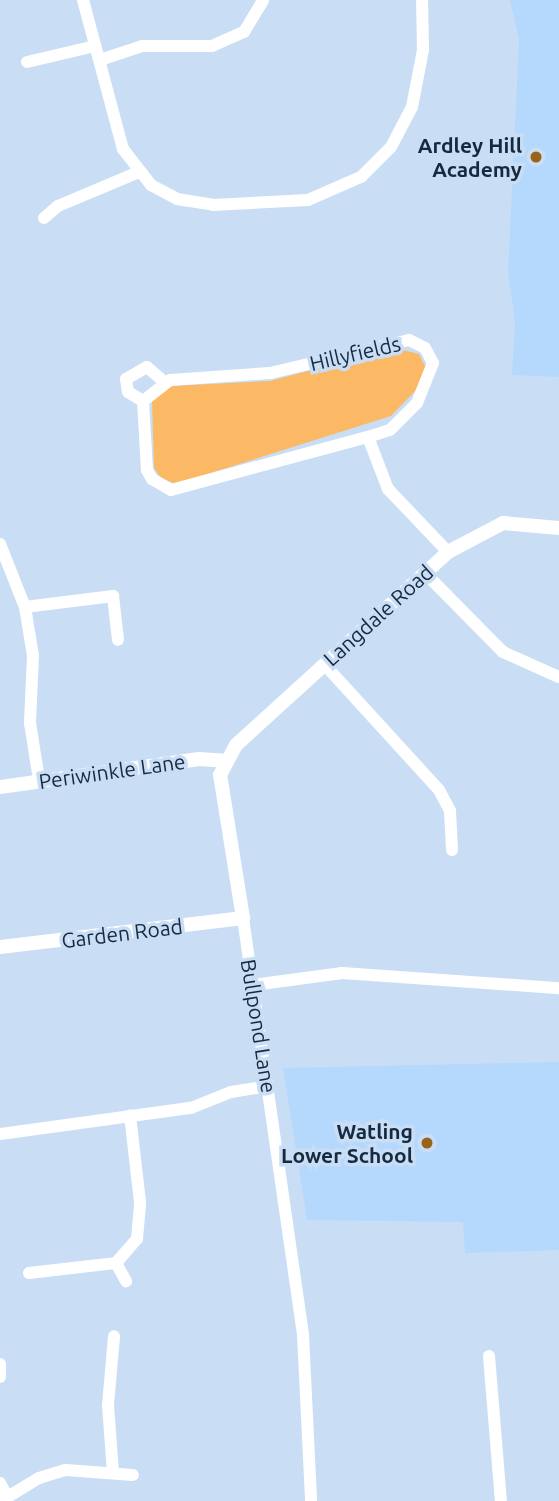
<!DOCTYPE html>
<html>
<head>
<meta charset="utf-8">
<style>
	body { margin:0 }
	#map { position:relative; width:559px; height:1501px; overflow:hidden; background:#c9def5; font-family:Ubuntu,sans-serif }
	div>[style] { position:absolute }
	.built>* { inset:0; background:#b5d8fd }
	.green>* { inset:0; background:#fbb865 }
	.minor>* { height:12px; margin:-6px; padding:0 6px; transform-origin:6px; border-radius:6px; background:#fff }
	.tertiary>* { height:14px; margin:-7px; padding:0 7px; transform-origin:7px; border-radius:7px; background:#fff }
	.dots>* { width:19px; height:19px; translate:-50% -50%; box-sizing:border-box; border:4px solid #c9def5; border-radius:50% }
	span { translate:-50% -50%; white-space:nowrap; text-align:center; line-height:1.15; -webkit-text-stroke:7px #c9def5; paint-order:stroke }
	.poi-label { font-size:21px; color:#152a3f; font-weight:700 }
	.right { translate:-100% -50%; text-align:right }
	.street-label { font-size:21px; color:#152a3f }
</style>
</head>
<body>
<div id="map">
	<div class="built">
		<i style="clip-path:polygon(510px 0,559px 0,559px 377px,512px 375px,515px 322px,508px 274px,519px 40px)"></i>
		<i style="clip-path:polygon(559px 1062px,559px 1250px,465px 1253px,463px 1222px,307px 1220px,283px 1068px)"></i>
	</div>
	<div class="green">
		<i style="clip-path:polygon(396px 348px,419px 354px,426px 368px,419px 387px,391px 416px,176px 484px,161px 478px,154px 468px,152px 401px,171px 386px,270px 381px)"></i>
	</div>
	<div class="minor">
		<i style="left:83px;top:0;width:154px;rotate:75deg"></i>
		<i style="left:123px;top:149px;width:46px;rotate:52.1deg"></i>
		<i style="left:151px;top:185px;width:30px;rotate:28deg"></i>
		<i style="left:177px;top:199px;width:36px;rotate:9deg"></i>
		<i style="left:213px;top:205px;width:95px;rotate:-3deg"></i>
		<i style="left:308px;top:200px;width:58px;rotate:-23.5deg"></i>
		<i style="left:361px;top:177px;width:42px;rotate:-45deg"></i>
		<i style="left:391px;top:147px;width:45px;rotate:-62.3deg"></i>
		<i style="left:412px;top:107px;width:58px;rotate:-79.1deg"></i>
		<i style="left:423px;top:50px;width:50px;rotate:-91.1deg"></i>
		<i style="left:100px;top:60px;width:44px;rotate:-18.4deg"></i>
		<i style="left:142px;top:46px;width:70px"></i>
		<i style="left:212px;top:46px;width:35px;rotate:-24deg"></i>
		<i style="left:244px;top:32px;width:37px;rotate:-59deg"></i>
		<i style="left:27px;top:62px;width:70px;rotate:-13.2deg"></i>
		<i style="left:44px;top:218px;width:18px;rotate:-41deg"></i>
		<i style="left:58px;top:206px;width:88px;rotate:-22.8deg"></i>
		<i style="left:143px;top:401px;width:17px;rotate:-149deg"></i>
		<i style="left:128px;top:392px;width:13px;rotate:-99deg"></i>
		<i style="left:126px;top:379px;width:24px;rotate:-30deg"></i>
		<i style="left:147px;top:367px;width:23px;rotate:41deg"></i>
		<i style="left:368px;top:437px;width:23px;rotate:-18deg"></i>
		<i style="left:390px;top:430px;width:38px;rotate:-45deg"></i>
		<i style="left:417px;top:403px;width:43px;rotate:-68.2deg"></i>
		<i style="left:433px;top:363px;width:17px;rotate:-118deg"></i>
		<i style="left:425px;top:348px;width:18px;rotate:-153deg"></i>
		<i style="left:409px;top:340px;width:143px;rotate:166.6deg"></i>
		<i style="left:270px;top:373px;width:100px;rotate:176deg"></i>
		<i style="left:170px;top:380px;width:34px;rotate:142deg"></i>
		<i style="left:143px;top:401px;width:69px;rotate:86.7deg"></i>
		<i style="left:147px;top:470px;width:10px;rotate:61deg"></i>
		<i style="left:152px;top:479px;width:22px;rotate:30deg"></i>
		<i style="left:171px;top:490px;width:204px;rotate:-15.1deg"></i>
		<i style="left:368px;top:437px;width:56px;rotate:69deg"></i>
		<i style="left:388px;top:489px;width:87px;rotate:46.4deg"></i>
		<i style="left:0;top:544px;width:68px;rotate:68.4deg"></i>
		<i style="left:25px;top:607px;width:50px;rotate:80.7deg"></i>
		<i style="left:33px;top:656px;width:67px;rotate:92.6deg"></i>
		<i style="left:30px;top:723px;width:58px;rotate:81deg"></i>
		<i style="left:425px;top:573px;width:111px;rotate:45.4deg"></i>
		<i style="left:503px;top:652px;width:61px;rotate:24.1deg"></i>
		<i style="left:25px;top:607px;width:89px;rotate:-7.1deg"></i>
		<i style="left:113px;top:596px;width:44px;rotate:83.5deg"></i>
		<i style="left:324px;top:664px;width:171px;rotate:47.6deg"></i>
		<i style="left:439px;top:790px;width:24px;rotate:62deg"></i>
		<i style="left:450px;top:811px;width:39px;rotate:87deg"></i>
		<i style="left:243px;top:918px;width:421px;rotate:81.8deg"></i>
		<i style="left:303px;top:1335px;width:166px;rotate:87.2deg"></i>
		<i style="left:253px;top:985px;width:90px;rotate:-7.7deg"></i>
		<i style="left:342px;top:973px;width:218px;rotate:4deg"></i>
		<i style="left:0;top:1134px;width:193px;rotate:-7.8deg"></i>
		<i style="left:191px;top:1108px;width:43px;rotate:-21.8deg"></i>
		<i style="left:231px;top:1092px;width:38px;rotate:-9deg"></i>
		<i style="left:116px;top:1263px;width:21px;rotate:61deg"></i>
		<i style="left:29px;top:1273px;width:88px;rotate:-6.6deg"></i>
		<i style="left:116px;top:1263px;width:32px;rotate:-49deg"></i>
		<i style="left:137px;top:1239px;width:37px;rotate:-85deg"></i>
		<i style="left:140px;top:1202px;width:87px;rotate:-96.6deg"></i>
		<i style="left:489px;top:1356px;width:145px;rotate:85.3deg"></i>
		<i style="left:0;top:1364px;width:13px;rotate:90deg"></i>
		<i style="left:113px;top:1473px;width:68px;rotate:-94.2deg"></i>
		<i style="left:108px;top:1405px;width:69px;rotate:-85deg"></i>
		<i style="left:0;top:1483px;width:17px;rotate:62deg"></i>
		<i style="left:1px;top:1501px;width:44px;rotate:-31.2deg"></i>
		<i style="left:39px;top:1478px;width:28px;rotate:-17deg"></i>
		<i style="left:66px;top:1470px;width:67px;rotate:4.3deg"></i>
	</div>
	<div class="tertiary">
		<i style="left:0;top:787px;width:201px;rotate:-8deg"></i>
		<i style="left:199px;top:759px;width:26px;rotate:4deg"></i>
		<i style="left:0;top:947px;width:245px;rotate:-6.8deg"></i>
		<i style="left:243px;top:918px;width:145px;rotate:-99.1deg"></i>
		<i style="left:220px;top:775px;width:34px;rotate:-62deg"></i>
		<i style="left:236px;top:745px;width:287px;rotate:-42.3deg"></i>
		<i style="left:448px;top:552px;width:62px;rotate:-27.8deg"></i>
		<i style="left:503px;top:523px;width:56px;rotate:5.1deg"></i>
	</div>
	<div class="dots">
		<i style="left:536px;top:157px;background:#98641a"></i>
		<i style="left:427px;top:1143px;background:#98641a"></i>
	</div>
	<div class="poi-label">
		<span class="right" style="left:522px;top:157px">Ardley Hill<br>Academy</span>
		<span class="right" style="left:413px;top:1143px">Watling<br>Lower School</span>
	</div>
	<div class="street-label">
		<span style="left:355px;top:353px;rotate:-13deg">Hillyfields</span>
		<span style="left:378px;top:615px;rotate:-42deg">Langdale Road</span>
		<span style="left:112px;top:771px;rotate:-8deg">Periwinkle Lane</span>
		<span style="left:122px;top:933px;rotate:-7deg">Garden Road</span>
		<span style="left:259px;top:1026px;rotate:81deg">Bullpond Lane</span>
	</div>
</div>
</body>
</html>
